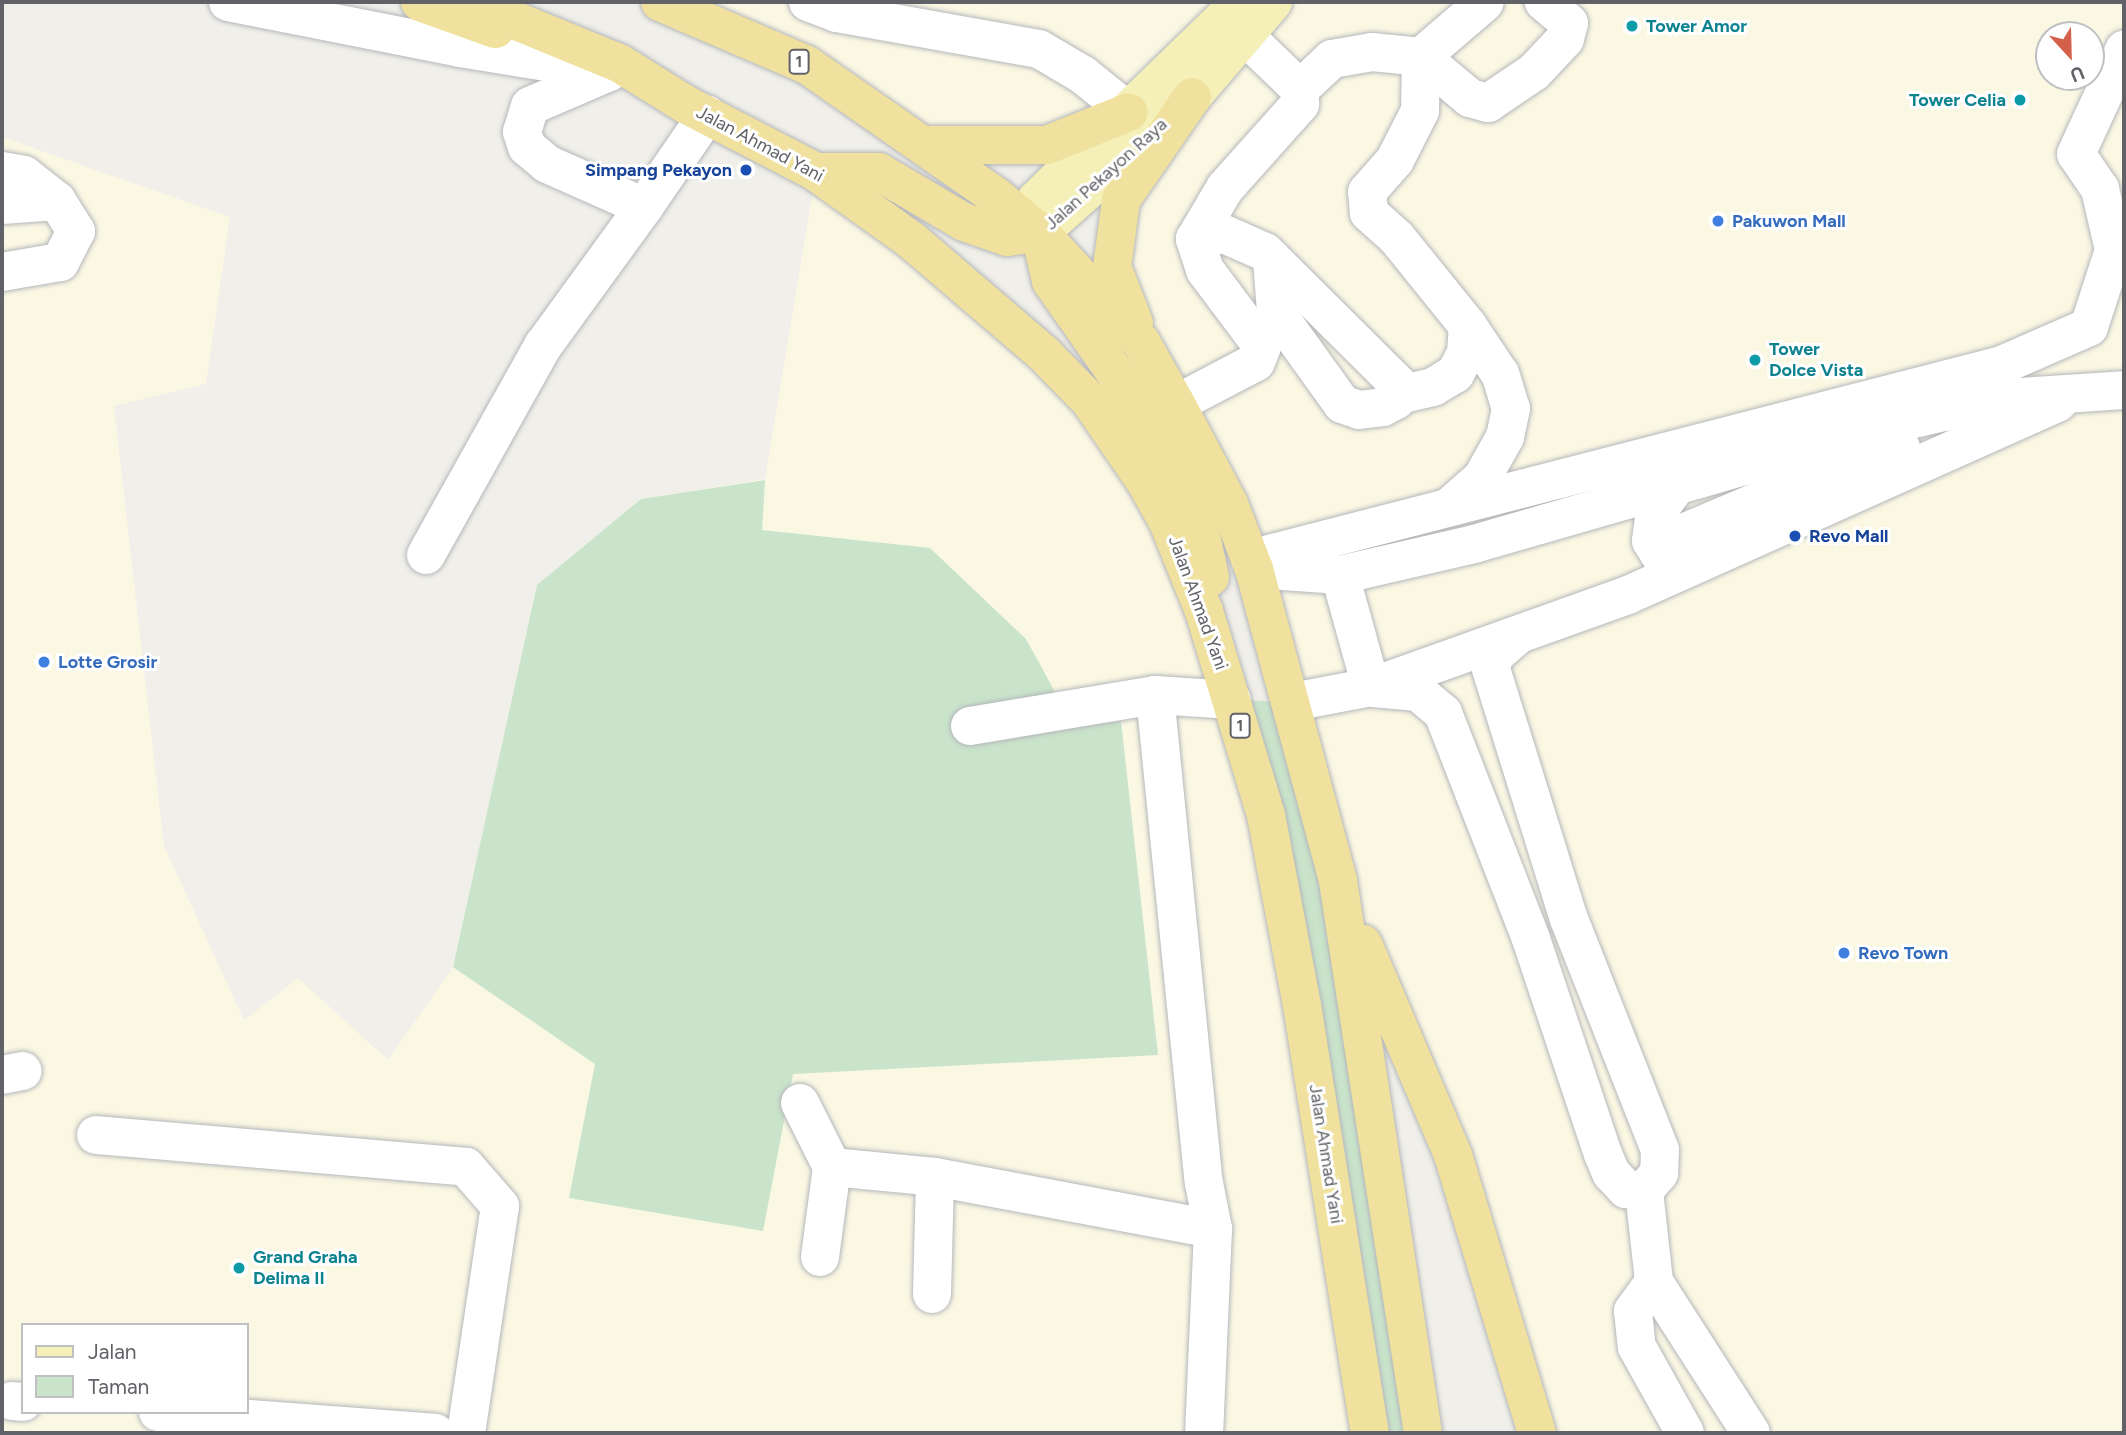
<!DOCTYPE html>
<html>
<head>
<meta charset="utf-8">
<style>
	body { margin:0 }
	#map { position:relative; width:2126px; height:1435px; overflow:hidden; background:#f0efe9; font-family:Figtree,sans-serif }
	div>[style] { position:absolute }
	.commercial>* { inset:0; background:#faf7e3 }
	.green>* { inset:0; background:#c9e4cb }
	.roads { filter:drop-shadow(0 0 2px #b5b7bb) drop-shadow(0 0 2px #b5b7bb) }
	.minor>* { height:38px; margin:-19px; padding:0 19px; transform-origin:19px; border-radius:19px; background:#fff }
	.major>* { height:38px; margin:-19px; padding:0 19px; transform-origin:19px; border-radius:19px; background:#f5f0b8 }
	.highway>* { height:38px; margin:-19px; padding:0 19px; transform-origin:19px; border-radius:19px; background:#f0e19f }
	.dots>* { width:19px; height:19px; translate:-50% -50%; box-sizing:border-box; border:4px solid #fff; border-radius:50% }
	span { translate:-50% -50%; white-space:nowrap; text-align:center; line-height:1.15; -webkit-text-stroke:6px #fff; paint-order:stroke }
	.shield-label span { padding:2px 5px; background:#fff; border:2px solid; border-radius:5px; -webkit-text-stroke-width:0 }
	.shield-label { font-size:16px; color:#606267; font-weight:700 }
	.culture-label { font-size:18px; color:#0d838f; font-weight:700 }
	.left { translate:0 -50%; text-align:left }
	.right { translate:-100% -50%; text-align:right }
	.street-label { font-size:18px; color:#606267 }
	.transit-label { font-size:18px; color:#164399; font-weight:700 }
	.shop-label { font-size:18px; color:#366cbe; font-weight:700 }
	.frame { position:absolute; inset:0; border:4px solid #606267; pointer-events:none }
	.legend { position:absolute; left:21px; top:1323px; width:228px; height:91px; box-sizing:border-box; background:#fff; border:2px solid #bfc0c2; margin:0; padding:9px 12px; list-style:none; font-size:21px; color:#606267 }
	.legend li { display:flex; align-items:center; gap:14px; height:35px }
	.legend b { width:35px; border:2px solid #bfc0c2 }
	.north { position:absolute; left:2035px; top:21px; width:70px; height:70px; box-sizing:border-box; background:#fff; border:2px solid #bfc0c2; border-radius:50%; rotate:158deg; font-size:19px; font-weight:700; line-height:28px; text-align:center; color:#606267 }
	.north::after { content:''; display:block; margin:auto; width:24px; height:32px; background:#d45f4a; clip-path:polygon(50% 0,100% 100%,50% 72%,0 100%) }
</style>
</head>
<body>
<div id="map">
	<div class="commercial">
		<i style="clip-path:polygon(660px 2px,1227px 2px,1129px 112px,927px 145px)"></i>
		<i style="clip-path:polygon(evenodd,1273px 2px,2124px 2px,2124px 1433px,1537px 1433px,1370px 963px,1293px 702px,1141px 342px,1121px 200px,1273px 2px,2049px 35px,2091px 35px,2091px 77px,2049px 77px,2049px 35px)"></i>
		<i style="clip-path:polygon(evenodd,2px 137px,230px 217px,206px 384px,114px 406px,164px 846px,244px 1020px,298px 978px,388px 1060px,453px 967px,537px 585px,641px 499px,765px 479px,816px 172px,1090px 401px,1215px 650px,1370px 1433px,2px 1433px,2px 137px,23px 1325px,247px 1325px,247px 1412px,23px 1412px,23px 1325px)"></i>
	</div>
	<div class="green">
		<i style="clip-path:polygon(765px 480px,762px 530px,930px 548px,1026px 639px,1073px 725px,1121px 721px,1158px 1055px,793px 1074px,763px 1231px,569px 1198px,595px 1064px,453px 967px,537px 585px,641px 499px)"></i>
		<i style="clip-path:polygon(1232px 700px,1293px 702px,1423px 1433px,1370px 1433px)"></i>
	</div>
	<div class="roads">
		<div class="minor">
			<i style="left:228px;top:2px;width:237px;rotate:11.2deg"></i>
			<i style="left:460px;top:48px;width:151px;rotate:9.2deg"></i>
			<i style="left:808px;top:2px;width:31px;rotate:21deg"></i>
			<i style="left:837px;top:13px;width:205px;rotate:10.1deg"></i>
			<i style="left:1039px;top:49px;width:51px;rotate:30.6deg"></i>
			<i style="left:1083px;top:75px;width:59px;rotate:38.8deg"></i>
			<i style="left:609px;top:72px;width:86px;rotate:156.7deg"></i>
			<i style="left:530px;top:106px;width:27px;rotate:107deg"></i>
			<i style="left:522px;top:132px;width:16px;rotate:72deg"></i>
			<i style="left:527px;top:147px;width:26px;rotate:40deg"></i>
			<i style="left:547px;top:164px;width:106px;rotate:23.9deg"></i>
			<i style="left:644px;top:207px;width:112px;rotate:-55.6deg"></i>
			<i style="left:1300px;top:89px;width:44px;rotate:-43.2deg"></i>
			<i style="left:1332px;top:59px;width:41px;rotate:-9.9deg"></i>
			<i style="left:1372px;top:52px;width:49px;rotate:5.8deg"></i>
			<i style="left:1421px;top:57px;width:64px;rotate:39.9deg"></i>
			<i style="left:1470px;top:98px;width:19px;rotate:16deg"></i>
			<i style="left:1488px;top:103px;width:55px;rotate:-34deg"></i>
			<i style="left:1534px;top:72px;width:45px;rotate:-46.8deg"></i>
			<i style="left:1565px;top:39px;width:16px;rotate:-76deg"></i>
			<i style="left:1569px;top:23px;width:33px;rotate:-140deg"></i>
			<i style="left:2px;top:171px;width:22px;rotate:10deg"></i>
			<i style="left:24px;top:175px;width:42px;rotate:38.2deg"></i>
			<i style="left:57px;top:201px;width:36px;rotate:58deg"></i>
			<i style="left:76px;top:231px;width:35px;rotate:117deg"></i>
			<i style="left:60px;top:262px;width:59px;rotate:170.2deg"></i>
			<i style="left:2px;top:205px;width:55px;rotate:-4.2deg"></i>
			<i style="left:1195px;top:239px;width:29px;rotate:-10deg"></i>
			<i style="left:1224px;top:234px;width:45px;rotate:23.7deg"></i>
			<i style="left:1265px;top:252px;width:200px;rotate:44.8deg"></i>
			<i style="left:1407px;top:393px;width:27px;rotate:-13deg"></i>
			<i style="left:1433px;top:387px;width:26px;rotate:-31deg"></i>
			<i style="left:1455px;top:374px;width:24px;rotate:-62deg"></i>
			<i style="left:1466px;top:353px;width:27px;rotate:-86deg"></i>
			<i style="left:1468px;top:326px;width:113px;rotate:-128.9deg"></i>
			<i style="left:1397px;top:238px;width:38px;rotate:-138deg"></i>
			<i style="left:1369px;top:213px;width:21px;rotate:-95deg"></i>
			<i style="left:1367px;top:192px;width:43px;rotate:-48.8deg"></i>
			<i style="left:1395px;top:160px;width:55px;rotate:-63deg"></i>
			<i style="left:1420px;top:111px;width:54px;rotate:-88.9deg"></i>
			<i style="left:1421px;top:57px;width:84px;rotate:-40.7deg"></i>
			<i style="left:1272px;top:259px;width:53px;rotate:85.7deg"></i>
			<i style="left:1276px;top:312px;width:113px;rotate:54.3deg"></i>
			<i style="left:1342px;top:404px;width:18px;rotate:19deg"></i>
			<i style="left:1359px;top:410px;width:24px;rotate:-7deg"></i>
			<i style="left:1383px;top:407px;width:15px;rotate:-28deg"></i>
			<i style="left:1396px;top:400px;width:20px;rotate:-99deg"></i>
			<i style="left:1176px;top:404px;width:90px;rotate:-27.7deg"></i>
			<i style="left:1256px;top:362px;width:17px;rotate:-69deg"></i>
			<i style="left:1262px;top:346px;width:95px;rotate:-126.9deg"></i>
			<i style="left:1205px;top:270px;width:33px;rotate:-108deg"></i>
			<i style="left:1195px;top:239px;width:59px;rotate:-59.5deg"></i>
			<i style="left:1225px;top:188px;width:113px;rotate:-48.2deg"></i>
			<i style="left:1300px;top:104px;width:15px;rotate:-90deg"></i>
			<i style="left:1300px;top:89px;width:76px;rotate:-136.1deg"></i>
			<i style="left:1677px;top:485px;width:39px;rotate:126deg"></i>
			<i style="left:1654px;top:517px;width:24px;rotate:97deg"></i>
			<i style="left:1651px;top:541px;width:31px;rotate:58deg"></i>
			<i style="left:1667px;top:567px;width:32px;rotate:-7deg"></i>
			<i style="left:1449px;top:507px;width:44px;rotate:-41.3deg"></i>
			<i style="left:1482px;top:478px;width:47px;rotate:-60.7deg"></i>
			<i style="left:1505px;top:437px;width:29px;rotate:-78deg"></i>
			<i style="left:1511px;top:409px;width:37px;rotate:-107deg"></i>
			<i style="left:1500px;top:374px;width:58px;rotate:-123.7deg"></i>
			<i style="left:1683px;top:533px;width:230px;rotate:-23deg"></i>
			<i style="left:1895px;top:443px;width:7px;rotate:34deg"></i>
			<i style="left:426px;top:555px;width:240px;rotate:-60.8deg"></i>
			<i style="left:543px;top:346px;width:172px;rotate:-54deg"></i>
			<i style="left:1250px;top:559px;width:777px;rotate:-14.47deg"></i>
			<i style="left:2002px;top:365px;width:95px;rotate:-23.6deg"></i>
			<i style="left:2089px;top:327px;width:81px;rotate:-72deg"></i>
			<i style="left:2114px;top:250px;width:63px;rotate:-102.9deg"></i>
			<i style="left:2100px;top:189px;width:42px;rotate:-124.4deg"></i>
			<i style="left:2076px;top:154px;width:115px;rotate:-65.2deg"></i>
			<i style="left:1254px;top:569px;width:86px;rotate:4deg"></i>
			<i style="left:1340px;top:575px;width:138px;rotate:-13deg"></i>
			<i style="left:1474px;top:544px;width:422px;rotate:-16.1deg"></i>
			<i style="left:1879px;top:427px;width:129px;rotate:-13deg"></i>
			<i style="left:2005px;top:398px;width:119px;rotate:-3.8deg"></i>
			<i style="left:1340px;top:575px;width:116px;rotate:74.5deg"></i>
			<i style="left:1518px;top:635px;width:32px;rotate:139deg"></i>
			<i style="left:1494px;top:656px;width:13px;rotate:103deg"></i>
			<i style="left:1491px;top:669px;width:262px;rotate:72.7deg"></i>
			<i style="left:1569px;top:919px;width:248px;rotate:68.5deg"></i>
			<i style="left:1660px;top:1150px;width:23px;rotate:92deg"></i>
			<i style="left:1659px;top:1173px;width:23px;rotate:130deg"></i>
			<i style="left:1644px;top:1191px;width:92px;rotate:83.7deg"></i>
			<i style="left:1654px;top:1282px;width:179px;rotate:57.3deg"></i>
			<i style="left:1373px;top:688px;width:45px;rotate:5.1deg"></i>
			<i style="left:1418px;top:692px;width:33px;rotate:40deg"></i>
			<i style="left:1443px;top:713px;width:243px;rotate:68.7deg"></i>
			<i style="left:1531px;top:939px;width:227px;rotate:71.5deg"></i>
			<i style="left:1603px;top:1154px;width:21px;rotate:67deg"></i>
			<i style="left:1611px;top:1173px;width:22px;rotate:47deg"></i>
			<i style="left:1626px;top:1189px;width:18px;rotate:6deg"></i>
			<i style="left:1155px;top:695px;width:77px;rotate:3.7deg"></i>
			<i style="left:1293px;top:702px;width:79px;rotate:-10.9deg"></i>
			<i style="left:1371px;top:687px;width:273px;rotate:-19.7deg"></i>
			<i style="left:1628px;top:595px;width:471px;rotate:-24.1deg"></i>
			<i style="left:970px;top:726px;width:188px;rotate:-9.5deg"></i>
			<i style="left:1155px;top:695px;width:490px;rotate:84.3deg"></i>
			<i style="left:1204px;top:1183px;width:47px;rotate:78.9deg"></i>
			<i style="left:1213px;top:1229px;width:204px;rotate:92.5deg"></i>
			<i style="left:2px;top:1075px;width:21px;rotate:-11deg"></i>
			<i style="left:800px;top:1103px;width:72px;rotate:63.4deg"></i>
			<i style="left:832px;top:1167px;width:103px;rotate:5.5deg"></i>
			<i style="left:935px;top:1177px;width:283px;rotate:10.6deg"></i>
			<i style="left:96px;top:1135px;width:371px;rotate:4.9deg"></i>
			<i style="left:466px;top:1167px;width:52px;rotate:48.9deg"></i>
			<i style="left:500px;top:1206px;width:230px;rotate:98.5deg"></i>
			<i style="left:820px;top:1257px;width:91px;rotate:-82.4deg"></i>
			<i style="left:1654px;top:1282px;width:36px;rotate:126deg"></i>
			<i style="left:1633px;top:1311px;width:36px;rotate:84deg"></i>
			<i style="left:1637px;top:1347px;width:98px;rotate:60.8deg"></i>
			<i style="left:932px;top:1294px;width:117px;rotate:-88.5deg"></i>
			<i style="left:12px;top:1401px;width:11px;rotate:5deg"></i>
			<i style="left:158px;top:1412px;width:278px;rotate:4.3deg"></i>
		</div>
		<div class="major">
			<i style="left:1040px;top:233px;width:204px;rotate:-41.8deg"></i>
			<i style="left:1192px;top:97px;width:125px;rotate:-49.5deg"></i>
			<i style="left:1040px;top:233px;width:33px;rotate:-97deg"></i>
			<i style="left:1036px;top:200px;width:284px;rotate:-44.1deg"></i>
		</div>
		<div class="highway">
			<i style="left:420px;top:2px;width:80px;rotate:19.8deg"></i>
			<i style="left:470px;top:2px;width:161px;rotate:22.3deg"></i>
			<i style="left:619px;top:63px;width:78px;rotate:31.8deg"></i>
			<i style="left:685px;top:104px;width:148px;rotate:27.4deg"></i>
			<i style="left:816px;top:172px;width:117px;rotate:35.6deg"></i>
			<i style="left:911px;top:240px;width:177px;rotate:40.6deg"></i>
			<i style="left:1045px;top:355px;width:64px;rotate:45.6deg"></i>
			<i style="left:1090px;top:401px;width:97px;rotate:55.5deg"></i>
			<i style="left:1145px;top:481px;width:47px;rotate:60.7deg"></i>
			<i style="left:1168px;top:522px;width:96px;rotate:68deg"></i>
			<i style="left:1204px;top:611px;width:213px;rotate:73.1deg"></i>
			<i style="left:1266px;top:815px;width:193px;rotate:79.3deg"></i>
			<i style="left:1302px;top:1005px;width:433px;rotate:81deg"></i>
			<i style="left:660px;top:2px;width:160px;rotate:23.2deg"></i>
			<i style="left:807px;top:65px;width:231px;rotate:34.8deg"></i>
			<i style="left:997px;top:197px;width:56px;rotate:39.9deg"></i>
			<i style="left:1040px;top:233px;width:149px;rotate:47.2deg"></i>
			<i style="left:1141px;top:342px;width:71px;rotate:60.6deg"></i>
			<i style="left:1176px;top:404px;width:113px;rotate:62.1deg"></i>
			<i style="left:1229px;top:504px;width:70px;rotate:69deg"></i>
			<i style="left:1254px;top:569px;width:323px;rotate:74.9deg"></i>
			<i style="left:1338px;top:881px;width:559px;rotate:81.25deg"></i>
			<i style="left:927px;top:145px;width:120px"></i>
			<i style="left:1047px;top:145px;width:88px;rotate:-21.9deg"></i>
			<i style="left:816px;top:172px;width:63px"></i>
			<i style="left:879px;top:172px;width:99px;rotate:30.5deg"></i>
			<i style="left:964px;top:222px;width:46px;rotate:19.2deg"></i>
			<i style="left:1007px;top:237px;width:33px;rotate:-7deg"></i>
			<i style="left:1042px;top:242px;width:40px;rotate:77deg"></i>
			<i style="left:1051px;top:281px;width:192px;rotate:55deg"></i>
			<i style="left:1161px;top:438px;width:73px;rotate:63.1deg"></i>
			<i style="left:1194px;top:503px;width:76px;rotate:77.8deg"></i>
			<i style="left:1134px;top:323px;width:60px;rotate:-111.4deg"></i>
			<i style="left:1112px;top:267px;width:68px;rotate:-82.3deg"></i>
			<i style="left:1121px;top:200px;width:125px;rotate:-55.4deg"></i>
			<i style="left:1363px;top:944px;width:229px;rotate:66.9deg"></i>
			<i style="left:1453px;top:1155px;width:290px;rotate:73.2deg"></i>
		</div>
	</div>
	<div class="dots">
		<i style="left:1632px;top:26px;background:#0f9aa8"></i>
		<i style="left:2020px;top:100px;background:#0f9aa8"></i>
		<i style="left:746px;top:170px;background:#1a4fb4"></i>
		<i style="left:1718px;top:221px;background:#3f7fe0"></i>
		<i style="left:1755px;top:360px;background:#0f9aa8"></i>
		<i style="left:1795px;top:536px;background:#1a4fb4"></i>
		<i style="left:44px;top:662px;background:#3f7fe0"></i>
		<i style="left:1844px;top:953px;background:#3f7fe0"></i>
		<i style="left:239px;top:1268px;background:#0f9aa8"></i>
	</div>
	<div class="shield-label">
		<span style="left:799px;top:62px">1</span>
		<span style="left:1240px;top:726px">1</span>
	</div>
	<div class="culture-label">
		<span class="left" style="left:1646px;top:26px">Tower Amor</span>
		<span class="right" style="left:2006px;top:100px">Tower Celia</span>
		<span class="left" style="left:1769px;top:360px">Tower<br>Dolce Vista</span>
		<span class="left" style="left:253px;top:1268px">Grand Graha<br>Delima II</span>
	</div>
	<div class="street-label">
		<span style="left:760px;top:144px;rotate:28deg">Jalan Ahmad Yani</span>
		<span style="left:1106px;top:174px;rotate:-42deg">Jalan Pekayon Raya</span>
		<span style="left:1198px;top:603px;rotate:70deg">Jalan Ahmad Yani</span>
		<span style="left:1326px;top:1154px;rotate:81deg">Jalan Ahmad Yani</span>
	</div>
	<div class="transit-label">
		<span class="right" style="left:732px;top:170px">Simpang Pekayon</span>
		<span class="left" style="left:1809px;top:536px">Revo Mall</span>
	</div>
	<div class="shop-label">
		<span class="left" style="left:1732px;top:221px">Pakuwon Mall</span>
		<span class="left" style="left:58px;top:662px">Lotte Grosir</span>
		<span class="left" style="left:1858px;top:953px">Revo Town</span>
	</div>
	<div class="frame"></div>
	<ul class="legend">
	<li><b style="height:9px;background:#f5f0b8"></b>Jalan</li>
	<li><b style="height:19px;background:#c9e4cb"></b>Taman</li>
	</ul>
	<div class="north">U</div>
</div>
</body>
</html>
